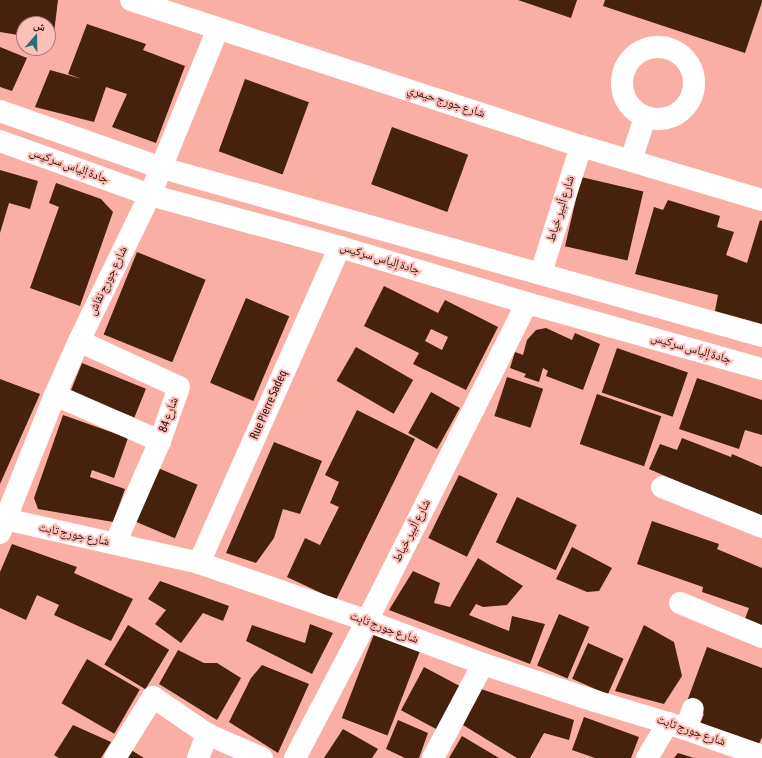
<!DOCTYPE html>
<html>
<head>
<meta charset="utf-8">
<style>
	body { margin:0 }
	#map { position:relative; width:762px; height:758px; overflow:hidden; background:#f9afa4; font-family:"Asap Condensed","Noto Naskh Arabic",sans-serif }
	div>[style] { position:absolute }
	.building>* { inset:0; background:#46210b; transform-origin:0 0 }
	.minor>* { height:22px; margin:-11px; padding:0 11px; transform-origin:11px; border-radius:11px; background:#fff }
	.minor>.ring { margin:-11px; padding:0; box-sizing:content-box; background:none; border:22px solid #fff; border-radius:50% }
	.major>* { height:22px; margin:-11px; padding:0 11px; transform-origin:11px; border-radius:11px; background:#fff }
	span { translate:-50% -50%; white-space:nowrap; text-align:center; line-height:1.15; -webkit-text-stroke:4px #fdc0b8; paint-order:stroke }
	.street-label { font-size:12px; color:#290f0c }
	.north { position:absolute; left:16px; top:16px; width:40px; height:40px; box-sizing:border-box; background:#fdc0b8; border:1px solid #a87973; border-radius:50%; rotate:20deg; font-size:11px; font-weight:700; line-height:16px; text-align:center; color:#290f0c }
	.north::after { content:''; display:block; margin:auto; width:14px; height:18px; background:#266f79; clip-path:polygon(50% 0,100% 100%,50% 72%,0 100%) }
</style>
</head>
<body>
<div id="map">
	<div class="building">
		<i style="clip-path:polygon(0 0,58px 0,53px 41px,48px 40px,48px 24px,24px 24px,24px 36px,0 32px)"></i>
		<i style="clip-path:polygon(518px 0,577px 0,571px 18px)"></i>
		<i style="clip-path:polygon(605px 0,762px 0,762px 2px,745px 53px,603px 6px)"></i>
		<i style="clip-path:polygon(87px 24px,146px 44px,143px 50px,185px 66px,156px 143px,112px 127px,127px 94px,106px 87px,94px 122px,35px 107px,50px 70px,82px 79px,68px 74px)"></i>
		<i style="clip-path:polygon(0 47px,27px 58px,12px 91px,0 87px)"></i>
		<i style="left:245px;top:79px;width:68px;height:77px;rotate:20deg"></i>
		<i style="left:392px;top:127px;width:81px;height:61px;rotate:20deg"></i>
		<i style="clip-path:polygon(0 170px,38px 181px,30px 209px,9px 203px,0 233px)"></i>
		<i style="left:581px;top:177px;width:64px;height:71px;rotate:13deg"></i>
		<i style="clip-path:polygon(56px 183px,101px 199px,113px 212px,80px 306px,30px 288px,59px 207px,49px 203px)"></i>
		<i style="clip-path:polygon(668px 200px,720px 216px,717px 227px,734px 232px,726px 255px,747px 263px,760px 220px,762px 221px,762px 324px,715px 311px,718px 295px,635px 274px,654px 207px,663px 210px)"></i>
		<i style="left:137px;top:252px;width:74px;height:89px;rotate:22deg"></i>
		<i style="clip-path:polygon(evenodd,384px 286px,438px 313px,445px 300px,498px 327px,466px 390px,413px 364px,419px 353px,364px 326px,384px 286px,431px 329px,448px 337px,442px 350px,425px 341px,431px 329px)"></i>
		<i style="left:246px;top:298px;width:47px;height:92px;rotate:23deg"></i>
		<i style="clip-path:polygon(546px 328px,572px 340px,575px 333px,600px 344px,583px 390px,546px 376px,548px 371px,543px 368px,539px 382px,524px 377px,526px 374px,510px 368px,515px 352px,523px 355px,527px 340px,536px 330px)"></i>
		<i style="left:356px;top:347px;width:66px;height:39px;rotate:30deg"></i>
		<i style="left:617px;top:348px;width:75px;height:47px;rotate:19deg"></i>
		<i style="left:82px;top:363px;width:69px;height:31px;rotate:22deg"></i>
		<i style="left:507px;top:377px;width:38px;height:41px;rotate:18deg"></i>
		<i style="clip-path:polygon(697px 378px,762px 400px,762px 435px,745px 430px,739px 449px,679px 429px)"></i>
		<i style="clip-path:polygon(0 379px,40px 394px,0 484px)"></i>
		<i style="left:431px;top:392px;width:33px;height:47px;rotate:29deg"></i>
		<i style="left:597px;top:394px;width:68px;height:53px;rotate:19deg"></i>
		<i style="clip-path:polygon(357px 410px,415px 439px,336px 600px,287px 577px,305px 538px,320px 545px,339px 507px,330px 503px,339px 482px,325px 475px)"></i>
		<i style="clip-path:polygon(63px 415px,128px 438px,114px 478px,92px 470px,90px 477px,125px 489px,113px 522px,38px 509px,34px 498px)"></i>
		<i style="clip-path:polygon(682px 438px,731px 457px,732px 454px,762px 467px,762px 518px,649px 469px,660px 444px,677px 450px)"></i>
		<i style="clip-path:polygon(274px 442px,322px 461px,300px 514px,283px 509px,274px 538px,256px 563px,226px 553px)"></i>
		<i style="left:158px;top:468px;width:43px;height:58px;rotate:23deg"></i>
		<i style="left:459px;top:475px;width:43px;height:70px;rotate:26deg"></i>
		<i style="left:517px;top:497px;width:66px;height:50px;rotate:25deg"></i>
		<i style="clip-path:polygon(652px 521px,719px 544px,717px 549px,762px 568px,762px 632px,743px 624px,749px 608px,702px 592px,703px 587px,637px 564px)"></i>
		<i style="clip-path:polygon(12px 544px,77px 567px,74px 573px,133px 599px,111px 641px,54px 615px,59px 605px,37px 595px,26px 620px,0 608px,0 572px)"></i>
		<i style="clip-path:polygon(572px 547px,612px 568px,599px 591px,587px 592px,556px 579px)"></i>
		<i style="clip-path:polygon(478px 558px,523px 586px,507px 605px,483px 607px,476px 604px,469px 615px,509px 631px,512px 616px,545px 624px,530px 664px,389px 610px,413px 571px,440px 583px,434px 603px,450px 607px)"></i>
		<i style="clip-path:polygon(160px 581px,229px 606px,223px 621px,203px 613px,181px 643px,155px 624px,166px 610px,148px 599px)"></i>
		<i style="left:559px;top:614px;width:33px;height:56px;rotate:23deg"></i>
		<i style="clip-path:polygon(310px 624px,333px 633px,312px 674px,246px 641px,252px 625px,305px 643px)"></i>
		<i style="left:128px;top:625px;width:48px;height:46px;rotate:31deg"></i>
		<i style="clip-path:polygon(644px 625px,674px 642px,682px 676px,664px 704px,615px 691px)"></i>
		<i style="left:374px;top:634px;width:49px;height:90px;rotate:21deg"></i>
		<i style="left:588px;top:643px;width:39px;height:39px;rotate:24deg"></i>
		<i style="clip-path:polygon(707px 647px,762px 668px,762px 737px,759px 744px,700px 724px,704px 714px,685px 707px)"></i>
		<i style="clip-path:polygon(178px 650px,204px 663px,217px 663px,241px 678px,217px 720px,159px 684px)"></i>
		<i style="left:87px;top:659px;width:61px;height:51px;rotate:30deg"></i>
		<i style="clip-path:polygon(262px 665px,309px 684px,278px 753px,229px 722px,251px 678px)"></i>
		<i style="left:424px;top:667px;width:43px;height:49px;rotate:28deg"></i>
		<i style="clip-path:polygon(481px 689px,574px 720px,569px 740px,544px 733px,530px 758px,517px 758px,463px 725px)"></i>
		<i style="clip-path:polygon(584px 717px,639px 737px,631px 758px,595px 758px,572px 750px)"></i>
		<i style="clip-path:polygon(398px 720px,428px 733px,419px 758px,405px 758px,386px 749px)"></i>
		<i style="clip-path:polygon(73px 725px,111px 742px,101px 758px,59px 758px,54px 755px)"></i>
		<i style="clip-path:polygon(343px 729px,378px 749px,372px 758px,324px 758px)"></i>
		<i style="clip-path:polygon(462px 736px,499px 758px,449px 758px)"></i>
		<i style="clip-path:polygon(131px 750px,144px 758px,127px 758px)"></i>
		<i style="clip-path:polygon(678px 753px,694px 758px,674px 758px)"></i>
	</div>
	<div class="minor">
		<i style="left:131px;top:0;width:473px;rotate:18deg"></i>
		<i style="left:581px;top:146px;width:189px;rotate:16.6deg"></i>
		<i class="ring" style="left:622px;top:47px;width:50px;height:50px"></i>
		<i style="left:631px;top:160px;width:44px;rotate:-71.6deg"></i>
		<i style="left:541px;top:273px;width:133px;rotate:-72.5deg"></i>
		<i style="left:79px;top:341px;width:110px;rotate:24.7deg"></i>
		<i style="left:179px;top:387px;width:57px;rotate:109.4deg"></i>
		<i style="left:160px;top:441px;width:112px;rotate:113.6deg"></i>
		<i style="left:55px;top:395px;width:115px;rotate:23.7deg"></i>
		<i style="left:662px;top:487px;width:108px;rotate:21.8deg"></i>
		<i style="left:0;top:518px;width:204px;rotate:12.7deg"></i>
		<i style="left:199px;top:563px;width:178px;rotate:19deg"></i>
		<i style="left:367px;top:621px;width:124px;rotate:20.3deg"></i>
		<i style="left:483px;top:664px;width:118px;rotate:18.3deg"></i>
		<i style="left:595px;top:701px;width:76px;rotate:16.8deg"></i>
		<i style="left:668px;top:723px;width:100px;rotate:19.3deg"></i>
		<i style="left:0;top:533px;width:149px;rotate:-68.3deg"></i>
		<i style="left:55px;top:395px;width:59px;rotate:-66deg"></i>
		<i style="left:79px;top:341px;width:162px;rotate:-64.1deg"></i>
		<i style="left:150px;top:195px;width:180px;rotate:-67.8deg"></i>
		<i style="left:199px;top:563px;width:346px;rotate:-66deg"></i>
		<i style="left:680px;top:603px;width:89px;rotate:22.5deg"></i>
		<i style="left:686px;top:729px;width:21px;rotate:-71deg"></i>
		<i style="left:115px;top:758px;width:72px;rotate:-58.1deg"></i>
		<i style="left:153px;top:697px;width:65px;rotate:34.4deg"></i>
		<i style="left:198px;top:758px;width:26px;rotate:-69deg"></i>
		<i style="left:207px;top:734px;width:60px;rotate:23.6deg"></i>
		<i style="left:295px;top:758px;width:155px;rotate:-62.3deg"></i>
		<i style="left:367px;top:621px;width:356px;rotate:-63.3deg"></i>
		<i style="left:433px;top:758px;width:106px;rotate:-62deg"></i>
		<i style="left:647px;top:758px;width:41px;rotate:-59deg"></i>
	</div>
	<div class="major">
		<i style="left:0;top:111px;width:172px;rotate:19.4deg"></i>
		<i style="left:162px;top:168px;width:623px;rotate:15.64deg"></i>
		<i style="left:0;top:141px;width:159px;rotate:19.8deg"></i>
		<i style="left:150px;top:195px;width:197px;rotate:15.3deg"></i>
		<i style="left:340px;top:247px;width:195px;rotate:16.7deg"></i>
		<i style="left:527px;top:303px;width:244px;rotate:15.7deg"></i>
	</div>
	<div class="street-label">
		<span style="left:446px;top:102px;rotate:18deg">شارع جورج حيمري</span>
		<span style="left:69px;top:166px;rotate:20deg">جادة إلياس سركيس</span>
		<span style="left:561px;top:209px;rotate:-73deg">شارع ألبير خياط</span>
		<span style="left:380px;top:259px;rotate:17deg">جادة إلياس سركيس</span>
		<span style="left:108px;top:281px;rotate:-64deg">شارع جورج نقاش</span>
		<span style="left:691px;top:349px;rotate:16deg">جادة إلياس سركيس</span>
		<span style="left:269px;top:405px;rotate:-66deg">Rue Pierre Sadeq</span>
		<span style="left:169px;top:415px;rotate:-71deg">شارع 84</span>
		<span style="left:412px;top:531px;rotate:-63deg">شارع ألبير خياط</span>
		<span style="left:74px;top:535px;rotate:12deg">شارع جورج تابت</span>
		<span style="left:384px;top:628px;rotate:20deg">شارع جورج تابت</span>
		<span style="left:691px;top:731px;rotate:19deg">شارع جورج تابت</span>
	</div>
	<div class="north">ش</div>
</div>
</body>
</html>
